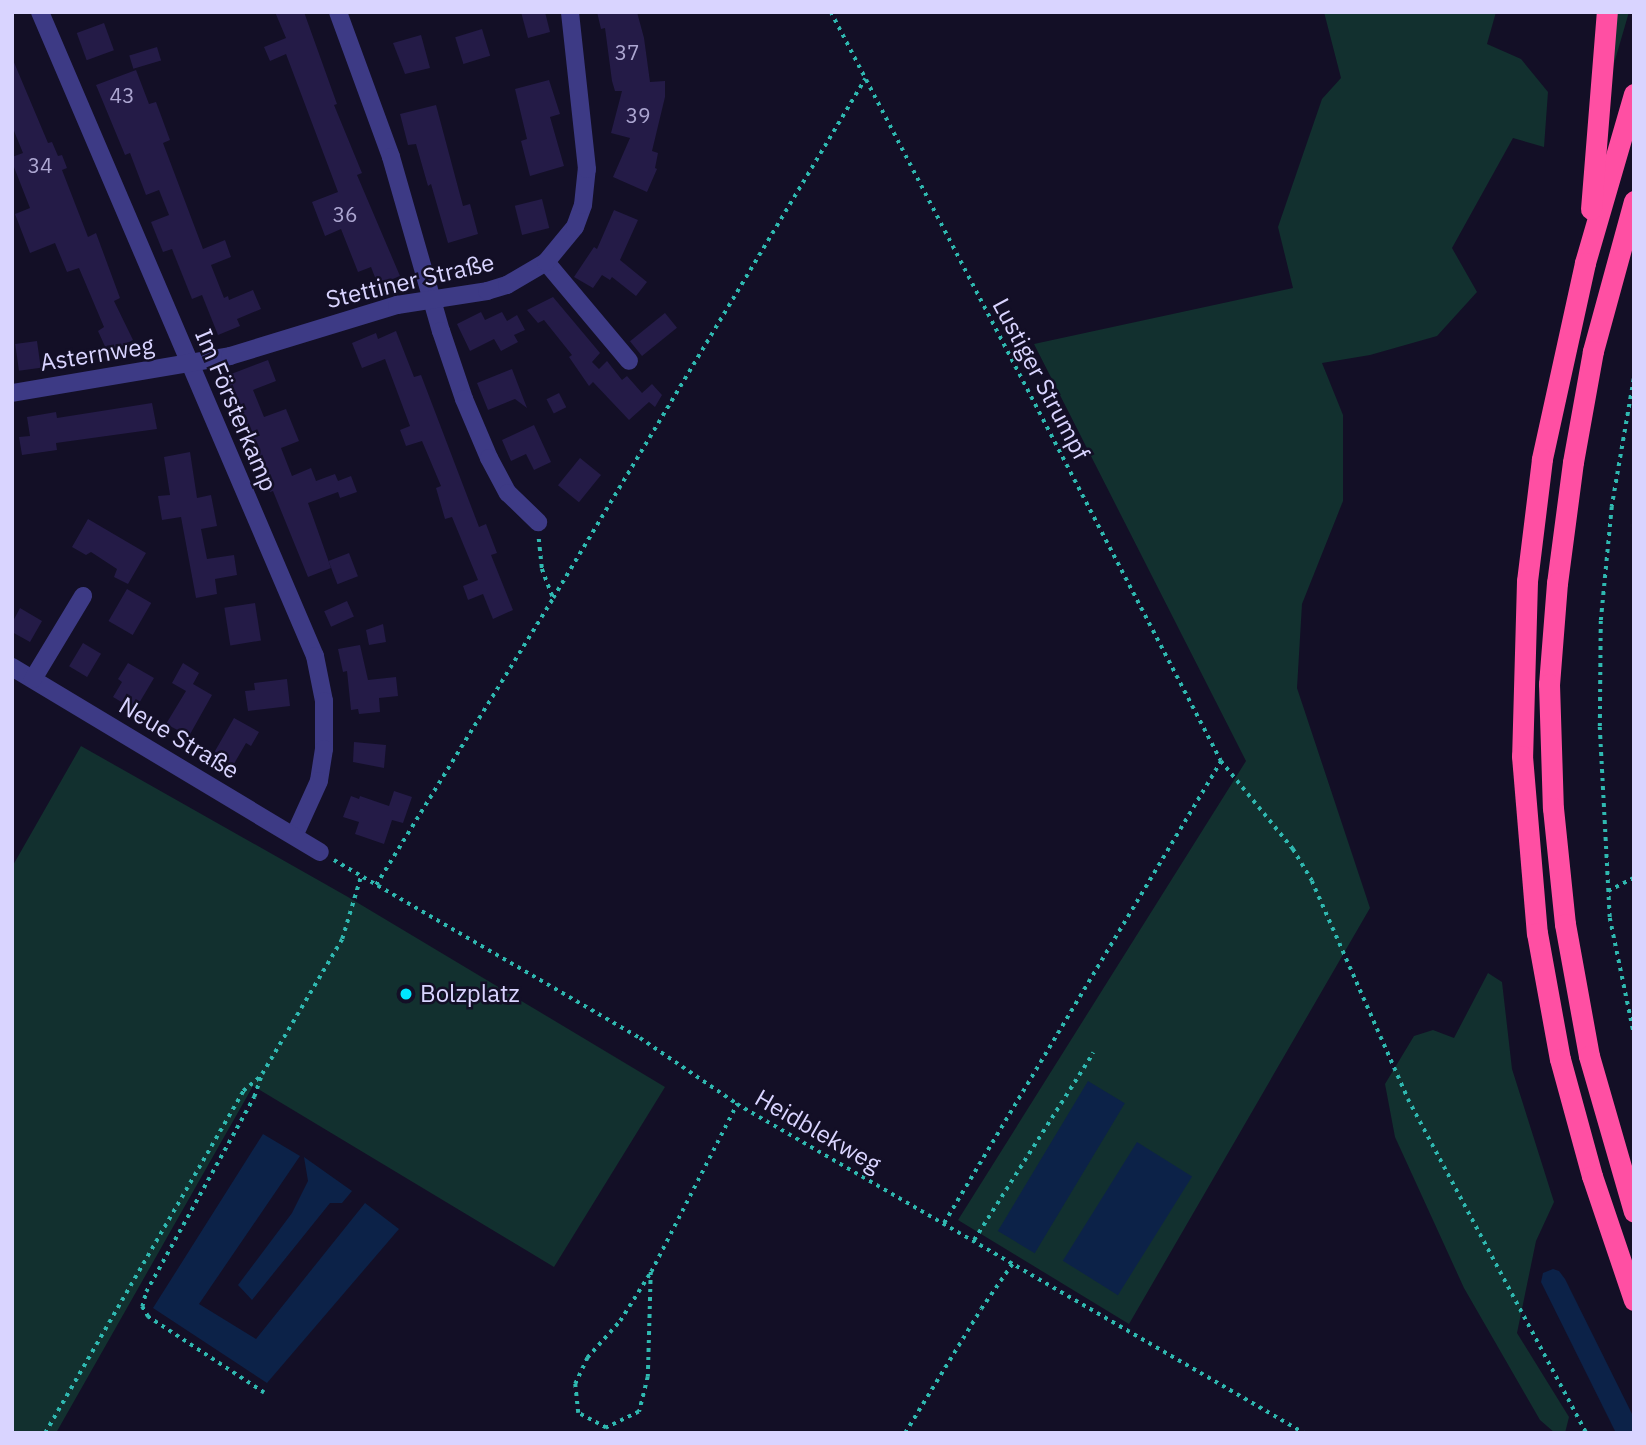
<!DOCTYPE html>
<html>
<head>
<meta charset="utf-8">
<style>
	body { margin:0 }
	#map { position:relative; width:1646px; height:1445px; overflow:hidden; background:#130f26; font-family:"IBM Plex Sans",sans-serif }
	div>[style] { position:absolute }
	.green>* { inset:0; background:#12302f }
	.water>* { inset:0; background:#0c2248; transform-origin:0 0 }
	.building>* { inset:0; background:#241b47; transform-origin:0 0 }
	.path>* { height:3.5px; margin-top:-1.75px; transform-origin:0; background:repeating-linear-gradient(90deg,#2fb8b0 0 3.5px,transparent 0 8.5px) }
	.minor>* { height:18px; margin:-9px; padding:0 9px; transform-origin:9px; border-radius:9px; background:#3d3a85 }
	.motorway>* { height:21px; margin:-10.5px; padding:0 10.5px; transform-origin:10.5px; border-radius:10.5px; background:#ff4fa3 }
	.dots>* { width:19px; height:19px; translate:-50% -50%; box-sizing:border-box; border:4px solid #130f26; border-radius:50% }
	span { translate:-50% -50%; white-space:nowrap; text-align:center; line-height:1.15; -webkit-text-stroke:5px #130f26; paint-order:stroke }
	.number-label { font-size:21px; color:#aca6d1 }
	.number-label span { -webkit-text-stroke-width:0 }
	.street-label { font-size:24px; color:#d9d4ff }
	.poi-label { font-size:24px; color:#d9d4ff }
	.left { translate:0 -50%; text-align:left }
	.frame { position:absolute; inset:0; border:14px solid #d9d4ff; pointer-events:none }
</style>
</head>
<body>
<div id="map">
	<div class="green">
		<i style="clip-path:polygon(1324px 12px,1496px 12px,1487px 44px,1521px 59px,1548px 92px,1544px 147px,1513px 138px,1452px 248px,1477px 292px,1437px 336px,1370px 355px,1322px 363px,1343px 415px,1343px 501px,1302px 604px,1297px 688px,1370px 908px,1129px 1324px,958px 1220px,1246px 761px,1034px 344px,1293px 288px,1278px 227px,1322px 99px,1341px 78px)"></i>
		<i style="clip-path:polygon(1615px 12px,1629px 12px,1613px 67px)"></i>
		<i style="clip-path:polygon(81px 746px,348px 897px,665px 1087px,554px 1267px,253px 1086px,56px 1433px,12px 1433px,12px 867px)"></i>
		<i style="clip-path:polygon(1488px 973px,1502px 982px,1512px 1069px,1554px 1202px,1536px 1241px,1517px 1333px,1569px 1417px,1565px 1433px,1555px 1433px,1540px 1420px,1464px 1288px,1395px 1137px,1385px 1084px,1414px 1036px,1433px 1030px,1454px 1038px)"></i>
	</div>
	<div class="water">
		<i style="left:1088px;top:1081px;width:43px;height:175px;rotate:31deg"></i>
		<i style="clip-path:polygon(263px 1134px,300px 1156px,199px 1304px,256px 1339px,365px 1203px,399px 1229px,267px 1383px,153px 1308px)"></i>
		<i style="left:1137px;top:1142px;width:65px;height:140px;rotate:32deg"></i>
		<i style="clip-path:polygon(304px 1157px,352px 1191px,342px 1203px,330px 1203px,252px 1300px,238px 1285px,292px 1213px,308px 1181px)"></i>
		<i style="clip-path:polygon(1553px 1269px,1559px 1271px,1565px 1279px,1634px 1418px,1634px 1433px,1616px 1433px,1541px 1282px,1543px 1273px)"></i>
	</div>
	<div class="building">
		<i style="clip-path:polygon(275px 12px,304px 12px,337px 104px,334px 105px,362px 173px,357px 175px,400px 276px,378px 285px,371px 267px,358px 272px,341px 229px,325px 236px,312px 202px,338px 192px,286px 54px,270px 61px,264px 47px,286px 38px)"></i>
		<i style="clip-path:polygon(521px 12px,545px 12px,550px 32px,528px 38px)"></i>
		<i style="clip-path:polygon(597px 12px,637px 12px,644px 38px,650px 82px,665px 81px,665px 97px,652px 151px,658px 153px,655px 168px,657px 169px,647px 192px,613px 177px,630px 138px,611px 133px,622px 91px,615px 91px,612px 81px,605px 28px,601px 29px)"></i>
		<i style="left:104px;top:23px;width:29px;height:29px;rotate:70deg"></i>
		<i style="left:482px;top:29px;width:28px;height:28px;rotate:73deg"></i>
		<i style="clip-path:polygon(421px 35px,430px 68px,405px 74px,393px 43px)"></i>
		<i style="left:157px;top:47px;width:14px;height:29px;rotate:73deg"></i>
		<i style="clip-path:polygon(13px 60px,48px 143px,52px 142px,58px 156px,62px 155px,67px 168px,62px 170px,88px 237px,96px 233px,120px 298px,114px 301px,133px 340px,108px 353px,98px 331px,104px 327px,79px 268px,67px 272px,55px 243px,30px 253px,15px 214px,30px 208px,12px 162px,12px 157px,23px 153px,12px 126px)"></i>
		<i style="clip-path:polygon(136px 70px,149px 104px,156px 102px,170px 140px,163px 143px,203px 249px,225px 240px,231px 257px,211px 265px,224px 298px,228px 296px,229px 300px,253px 290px,261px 309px,237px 319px,240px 326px,218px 335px,202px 295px,192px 299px,172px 249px,163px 252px,151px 222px,169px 215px,159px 190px,146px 195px,130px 153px,125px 155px,96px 85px)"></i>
		<i style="clip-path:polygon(549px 80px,560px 114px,550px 117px,564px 166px,530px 176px,521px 141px,527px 139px,515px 89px)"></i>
		<i style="clip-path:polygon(436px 105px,463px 206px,470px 204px,478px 234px,448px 243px,431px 184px,428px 186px,416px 144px,408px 145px,400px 114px)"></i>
		<i style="left:542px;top:199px;width:30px;height:28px;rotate:76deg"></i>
		<i style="clip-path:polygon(614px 210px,638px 220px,620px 260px,647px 282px,636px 296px,612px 277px,610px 280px,602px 275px,593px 288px,574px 277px,594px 247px,597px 249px)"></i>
		<i style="clip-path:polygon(553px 297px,600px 353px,592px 362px,599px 369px,607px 361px,622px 380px,627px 376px,642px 393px,652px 384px,662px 395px,655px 407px,649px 402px,629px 420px,593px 382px,589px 386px,569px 357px,572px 355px,544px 320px,538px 323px,527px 310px)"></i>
		<i style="clip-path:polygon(481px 312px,485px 320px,502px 312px,507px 321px,517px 315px,525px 330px,514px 335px,518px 342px,501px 351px,494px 339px,470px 351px,457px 324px)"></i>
		<i style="left:665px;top:313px;width:19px;height:45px;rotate:51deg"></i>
		<i style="clip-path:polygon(396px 331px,414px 377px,421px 375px,479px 527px,486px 524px,497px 553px,491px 555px,513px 610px,493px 619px,483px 594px,468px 600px,463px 586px,478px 580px,452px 517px,445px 519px,436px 488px,441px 486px,422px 441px,406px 446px,400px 430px,410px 426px,385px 359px,362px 368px,352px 343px,376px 333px,378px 339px)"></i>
		<i style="left:37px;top:341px;width:27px;height:22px;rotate:82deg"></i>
		<i style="clip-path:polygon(268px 360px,276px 381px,253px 390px,264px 417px,286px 409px,299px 441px,281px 448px,292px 476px,311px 468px,316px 481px,335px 474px,338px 481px,351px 476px,357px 492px,340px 498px,338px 492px,308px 503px,331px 568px,308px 577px,273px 491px,270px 492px,262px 471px,265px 470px,226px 376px)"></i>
		<i style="clip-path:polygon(512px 369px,527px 408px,515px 399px,488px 410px,477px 383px)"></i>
		<i style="left:559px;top:393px;width:16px;height:14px;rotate:63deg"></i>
		<i style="clip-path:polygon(152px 403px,157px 429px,56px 443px,57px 450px,22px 455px,19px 437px,30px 436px,27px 417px,56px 412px,57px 418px)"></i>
		<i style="clip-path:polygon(534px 425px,551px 462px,534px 470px,526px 454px,511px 461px,502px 440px)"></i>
		<i style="clip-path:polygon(190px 452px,197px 498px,211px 495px,217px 526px,201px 529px,207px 559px,234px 555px,237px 575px,215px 579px,217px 594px,196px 598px,181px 517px,162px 520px,158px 496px,170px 495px,164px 457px)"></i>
		<i style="left:580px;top:458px;width:27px;height:35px;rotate:39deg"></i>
		<i style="clip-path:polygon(88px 519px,146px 553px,128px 584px,114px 577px,117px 569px,91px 552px,86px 555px,72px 547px)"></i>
		<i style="left:349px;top:553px;width:25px;height:22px;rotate:69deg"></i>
		<i style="left:127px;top:589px;width:28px;height:37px;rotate:30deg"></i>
		<i style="left:347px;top:601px;width:17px;height:25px;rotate:66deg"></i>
		<i style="left:255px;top:603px;width:38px;height:31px;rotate:81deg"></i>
		<i style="clip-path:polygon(20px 608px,42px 621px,30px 642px,12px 632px,12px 623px)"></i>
		<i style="clip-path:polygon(383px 624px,386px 642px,369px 645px,366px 630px)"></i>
		<i style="left:83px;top:643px;width:21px;height:27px;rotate:31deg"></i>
		<i style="clip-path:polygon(360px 645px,368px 680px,396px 677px,398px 696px,379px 698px,380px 712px,359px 714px,358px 709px,351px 710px,347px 671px,343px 672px,338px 649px)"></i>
		<i style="clip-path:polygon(128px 663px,154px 678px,135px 710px,113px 697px,122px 682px,118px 679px)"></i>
		<i style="clip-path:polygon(183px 663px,199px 673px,193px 684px,212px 695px,189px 736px,166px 724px,186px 691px,172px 683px)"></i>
		<i style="clip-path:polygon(287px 679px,290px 706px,248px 711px,245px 691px,255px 690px,254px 683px)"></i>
		<i style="clip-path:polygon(234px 718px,259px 732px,251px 746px,246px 743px,231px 769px,211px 758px)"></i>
		<i style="clip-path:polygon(354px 742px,386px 745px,384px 768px,353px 762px)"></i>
		<i style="clip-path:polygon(394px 791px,412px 797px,403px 823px,392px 820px,384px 844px,355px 834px,359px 822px,343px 817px,351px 796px,359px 799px,360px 796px,389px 806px)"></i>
	</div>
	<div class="path">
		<i style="left:831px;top:12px;width:844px;rotate:62.49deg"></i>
		<i style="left:1221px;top:761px;width:114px;rotate:50.7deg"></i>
		<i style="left:1293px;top:849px;width:37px;rotate:59deg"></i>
		<i style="left:1312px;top:881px;width:238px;rotate:66.2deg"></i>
		<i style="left:1408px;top:1099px;width:378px;rotate:61.9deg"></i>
		<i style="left:1634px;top:379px;width:130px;rotate:99.8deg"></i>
		<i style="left:1612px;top:507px;width:115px;rotate:95.5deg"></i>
		<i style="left:1601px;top:621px;width:106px;rotate:90.5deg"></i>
		<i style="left:1600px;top:727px;width:191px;rotate:87deg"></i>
		<i style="left:1610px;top:918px;width:118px;rotate:78.3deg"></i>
		<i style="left:539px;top:539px;width:30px;rotate:84deg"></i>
		<i style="left:542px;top:569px;width:31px;rotate:69deg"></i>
		<i style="left:334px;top:860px;width:354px;rotate:30.2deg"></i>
		<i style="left:640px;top:1038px;width:117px;rotate:34.2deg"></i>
		<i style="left:737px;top:1104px;width:656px;rotate:30.12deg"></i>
		<i style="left:376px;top:885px;width:337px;rotate:-58.3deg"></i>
		<i style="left:553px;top:598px;width:606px;rotate:-58.99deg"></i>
		<i style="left:1608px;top:891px;width:29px;rotate:-27deg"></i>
		<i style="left:944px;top:1223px;width:539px;rotate:-59.05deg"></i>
		<i style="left:974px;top:1240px;width:222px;rotate:-57.5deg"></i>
		<i style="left:651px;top:1272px;width:105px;rotate:91.6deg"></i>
		<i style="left:648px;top:1377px;width:36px;rotate:104deg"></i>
		<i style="left:639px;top:1412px;width:37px;rotate:154deg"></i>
		<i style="left:606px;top:1428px;width:32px;rotate:-152deg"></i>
		<i style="left:578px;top:1413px;width:29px;rotate:-96deg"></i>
		<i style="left:575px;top:1384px;width:29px;rotate:-65deg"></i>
		<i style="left:587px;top:1358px;width:50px;rotate:-48.3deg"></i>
		<i style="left:620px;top:1321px;width:58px;rotate:-57.7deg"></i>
		<i style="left:651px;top:1272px;width:189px;rotate:-62.9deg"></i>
		<i style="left:264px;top:1393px;width:139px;rotate:-146.8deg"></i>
		<i style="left:148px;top:1317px;width:12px;rotate:-121deg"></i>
		<i style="left:142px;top:1307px;width:16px;rotate:-75deg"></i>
		<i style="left:146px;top:1292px;width:223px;rotate:-61deg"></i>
		<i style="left:254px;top:1097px;width:24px;rotate:-71deg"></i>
		<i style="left:262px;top:1074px;width:157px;rotate:-59.3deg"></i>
		<i style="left:342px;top:939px;width:66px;rotate:-73.2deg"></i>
		<i style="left:45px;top:1433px;width:395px;rotate:-59.9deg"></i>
		<i style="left:243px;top:1091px;width:23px;rotate:-40deg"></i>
		<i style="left:905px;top:1433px;width:145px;rotate:-58.5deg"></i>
		<i style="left:981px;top:1309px;width:56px;rotate:-55.2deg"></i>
	</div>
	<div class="minor">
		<i style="left:40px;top:12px;width:700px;rotate:66.88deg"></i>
		<i style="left:315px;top:656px;width:46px;rotate:78.7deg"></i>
		<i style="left:324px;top:701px;width:48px;rotate:90deg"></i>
		<i style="left:324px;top:749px;width:32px;rotate:99deg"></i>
		<i style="left:319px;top:781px;width:60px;rotate:114.4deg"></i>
		<i style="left:338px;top:12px;width:154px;rotate:69.9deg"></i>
		<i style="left:391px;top:157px;width:181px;rotate:74deg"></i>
		<i style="left:441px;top:331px;width:72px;rotate:71.3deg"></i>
		<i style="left:464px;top:399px;width:64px;rotate:67deg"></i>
		<i style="left:489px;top:458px;width:40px;rotate:62deg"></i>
		<i style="left:508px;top:493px;width:42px;rotate:44deg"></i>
		<i style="left:546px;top:262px;width:129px;rotate:50deg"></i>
		<i style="left:12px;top:393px;width:221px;rotate:-9.6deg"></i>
		<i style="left:230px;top:356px;width:175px;rotate:-17deg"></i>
		<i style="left:397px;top:305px;width:91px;rotate:-8.8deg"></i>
		<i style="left:487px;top:291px;width:21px;rotate:-17deg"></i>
		<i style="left:507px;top:285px;width:45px;rotate:-30.5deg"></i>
		<i style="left:546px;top:262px;width:45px;rotate:-50.4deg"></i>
		<i style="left:575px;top:227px;width:23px;rotate:-70deg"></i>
		<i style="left:583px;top:205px;width:36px;rotate:-84deg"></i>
		<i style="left:587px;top:169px;width:158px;rotate:-96.2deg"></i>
		<i style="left:12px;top:667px;width:359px;rotate:31deg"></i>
		<i style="left:33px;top:679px;width:97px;rotate:-58.9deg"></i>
	</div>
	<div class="motorway">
		<i style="left:1634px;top:94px;width:176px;rotate:106.2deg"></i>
		<i style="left:1585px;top:263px;width:201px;rotate:102.4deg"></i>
		<i style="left:1542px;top:459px;width:123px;rotate:97deg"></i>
		<i style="left:1527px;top:581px;width:175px;rotate:91.6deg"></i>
		<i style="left:1522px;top:756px;width:178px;rotate:85.2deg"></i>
		<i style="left:1537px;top:933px;width:128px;rotate:79.7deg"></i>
		<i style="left:1560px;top:1059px;width:121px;rotate:74.7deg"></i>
		<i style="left:1592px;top:1176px;width:131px;rotate:71.3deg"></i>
		<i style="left:1634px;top:201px;width:156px;rotate:105.3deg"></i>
		<i style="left:1593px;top:351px;width:113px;rotate:100.2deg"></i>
		<i style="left:1573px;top:462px;width:122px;rotate:97.5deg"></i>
		<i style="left:1557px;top:583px;width:101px;rotate:94.5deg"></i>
		<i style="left:1549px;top:684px;width:124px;rotate:88.2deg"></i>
		<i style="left:1553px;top:808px;width:117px;rotate:84.1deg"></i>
		<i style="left:1565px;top:924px;width:134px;rotate:79.7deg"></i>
		<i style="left:1589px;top:1056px;width:162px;rotate:73.9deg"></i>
		<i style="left:1591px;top:209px;width:198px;rotate:-85.4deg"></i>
	</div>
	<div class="dots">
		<i style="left:406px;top:994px;background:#00e5ff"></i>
	</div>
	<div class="number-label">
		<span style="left:627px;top:52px">37</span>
		<span style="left:122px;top:95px">43</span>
		<span style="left:638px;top:115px">39</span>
		<span style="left:40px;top:165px">34</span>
		<span style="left:345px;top:214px">36</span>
	</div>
	<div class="street-label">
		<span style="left:410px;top:281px;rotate:-13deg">Stettiner Straße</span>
		<span style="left:97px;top:354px;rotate:-9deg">Asternweg</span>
		<span style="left:1041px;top:379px;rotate:62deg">Lustiger Strumpf</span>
		<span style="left:236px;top:410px;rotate:67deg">Im Försterkamp</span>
		<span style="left:179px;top:738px;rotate:31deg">Neue Straße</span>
		<span style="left:818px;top:1131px;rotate:30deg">Heidblekweg</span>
	</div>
	<div class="poi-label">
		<span class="left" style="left:420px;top:994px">Bolzplatz</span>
	</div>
	<div class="frame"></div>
</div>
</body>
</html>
